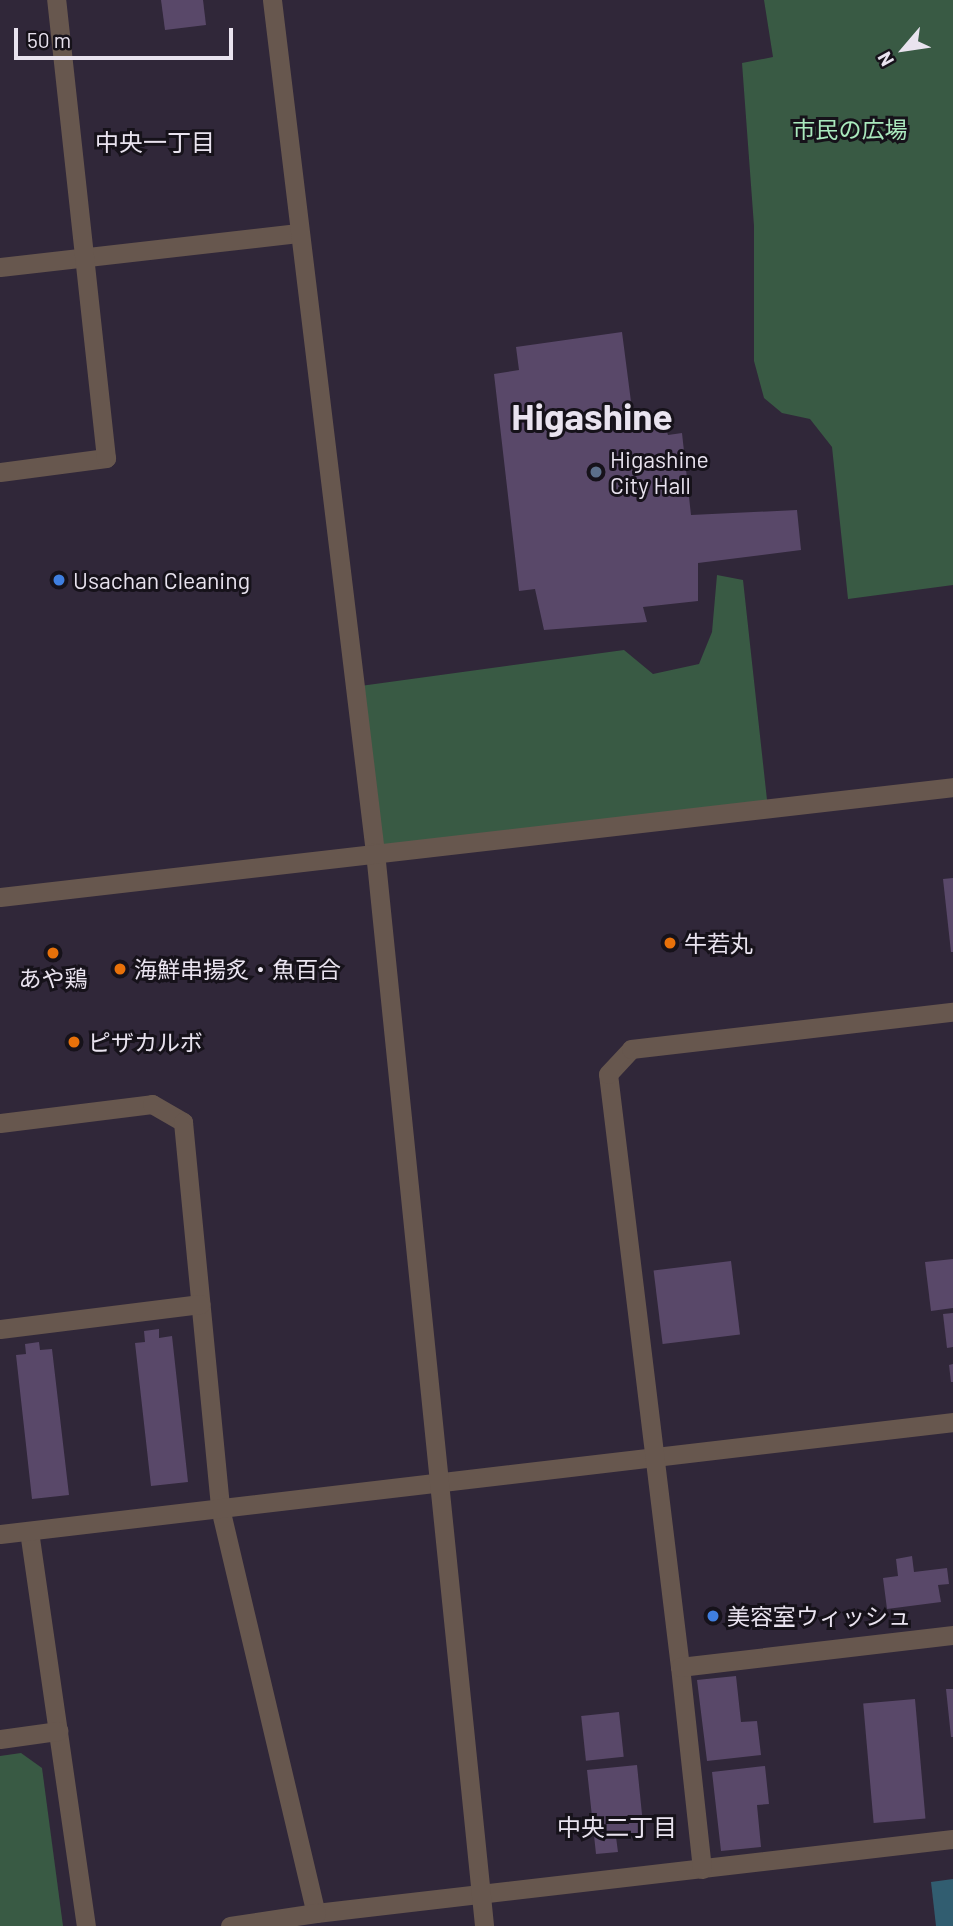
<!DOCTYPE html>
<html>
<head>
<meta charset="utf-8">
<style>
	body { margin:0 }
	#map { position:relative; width:953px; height:1926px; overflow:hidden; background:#302739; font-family:Barlow,"Noto Sans JP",sans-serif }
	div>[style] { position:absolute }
	.green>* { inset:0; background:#395a44 }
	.water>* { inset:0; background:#315d70 }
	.building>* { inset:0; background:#594869; transform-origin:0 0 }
	.minor>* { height:19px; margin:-9.5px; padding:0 9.5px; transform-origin:9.5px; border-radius:9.5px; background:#67574e }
	.tertiary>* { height:19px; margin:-9.5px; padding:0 9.5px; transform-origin:9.5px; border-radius:9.5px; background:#67574e }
	.dots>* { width:19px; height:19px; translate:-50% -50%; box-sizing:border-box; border:4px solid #16121a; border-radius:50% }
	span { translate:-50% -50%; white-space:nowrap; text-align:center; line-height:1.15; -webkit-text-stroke:6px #16121a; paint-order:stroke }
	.park-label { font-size:23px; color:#aaeabe }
	.poi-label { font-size:23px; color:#e9e3ef }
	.left { translate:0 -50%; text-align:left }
	.neighbourhood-label { font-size:24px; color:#e9e3ef }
	.town-label { font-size:37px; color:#e9e3ef; font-weight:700 }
	.north { position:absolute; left:869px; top:14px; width:70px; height:70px; -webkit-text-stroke:5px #16121a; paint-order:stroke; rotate:241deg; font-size:19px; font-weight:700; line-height:28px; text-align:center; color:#e9e3ef }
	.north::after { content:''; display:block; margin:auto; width:24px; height:32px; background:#e9e3ef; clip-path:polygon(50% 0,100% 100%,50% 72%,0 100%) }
	.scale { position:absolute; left:14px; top:28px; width:219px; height:32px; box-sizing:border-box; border:4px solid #e9e3ef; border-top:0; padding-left:9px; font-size:21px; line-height:24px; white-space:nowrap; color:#e9e3ef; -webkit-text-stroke:5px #16121a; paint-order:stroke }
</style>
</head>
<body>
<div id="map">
	<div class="green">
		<i style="clip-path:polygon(764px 0,953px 0,953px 585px,848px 599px,832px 447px,810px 419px,782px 413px,764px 398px,754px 361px,754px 226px,742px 63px,773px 57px)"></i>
		<i style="clip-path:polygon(717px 575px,743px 580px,768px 809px,375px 852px,353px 687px,624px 650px,653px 674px,699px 664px,712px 632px)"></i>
		<i style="clip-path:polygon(21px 1753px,42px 1768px,63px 1926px,0 1926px,0 1756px)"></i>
	</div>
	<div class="water">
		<i style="clip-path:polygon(953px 1879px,953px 1926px,936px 1926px,931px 1882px)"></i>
	</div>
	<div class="building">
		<i style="clip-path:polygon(161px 0,203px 0,206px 25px,165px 30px)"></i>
		<i style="clip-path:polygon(622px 332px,634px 425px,664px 422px,668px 435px,682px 433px,691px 515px,797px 510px,801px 550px,698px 563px,698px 601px,643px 607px,647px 622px,544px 630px,535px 589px,519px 591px,494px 374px,519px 370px,516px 347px)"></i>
		<i style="clip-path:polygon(953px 878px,953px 952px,951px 952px,943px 879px)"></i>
		<i style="clip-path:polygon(953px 1259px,953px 1308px,931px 1311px,925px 1262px)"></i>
		<i style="left:731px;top:1261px;width:74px;height:78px;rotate:83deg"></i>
		<i style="clip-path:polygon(953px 1313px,953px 1347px,947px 1348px,943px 1314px)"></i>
		<i style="clip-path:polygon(159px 1329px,159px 1338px,172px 1336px,188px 1482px,151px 1486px,135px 1343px,145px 1342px,144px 1331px)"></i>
		<i style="clip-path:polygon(39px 1342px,40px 1350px,52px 1349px,69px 1495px,32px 1499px,16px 1355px,26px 1354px,25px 1344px)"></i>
		<i style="clip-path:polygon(953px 1364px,953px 1382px,951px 1382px,949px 1365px)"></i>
		<i style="clip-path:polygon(912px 1556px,914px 1572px,947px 1568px,949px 1584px,938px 1585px,941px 1602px,887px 1609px,883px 1578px,898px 1576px,896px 1559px)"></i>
		<i style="clip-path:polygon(736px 1676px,741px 1722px,757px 1721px,761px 1755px,707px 1761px,697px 1680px)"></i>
		<i style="clip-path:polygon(946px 1689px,953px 1689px,953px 1737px,951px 1737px)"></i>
		<i style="left:915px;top:1699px;width:120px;height:52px;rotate:85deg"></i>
		<i style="left:619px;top:1712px;width:45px;height:38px;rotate:84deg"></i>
		<i style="clip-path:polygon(637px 1765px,644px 1834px,616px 1837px,618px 1852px,596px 1854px,587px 1770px)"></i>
		<i style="clip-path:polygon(765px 1766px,769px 1804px,757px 1805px,761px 1847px,721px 1851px,712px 1772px)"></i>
	</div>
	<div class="minor">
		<i style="left:0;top:267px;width:300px;rotate:-6.5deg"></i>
		<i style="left:0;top:472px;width:107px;rotate:-7.5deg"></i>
		<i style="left:106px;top:458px;width:461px;rotate:-96.2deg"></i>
		<i style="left:0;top:1123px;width:153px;rotate:-7.1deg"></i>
		<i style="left:152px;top:1104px;width:36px;rotate:30deg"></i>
		<i style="left:183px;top:1122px;width:388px;rotate:84.5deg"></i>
		<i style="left:220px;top:1508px;width:416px;rotate:76.7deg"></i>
		<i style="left:316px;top:1913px;width:641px;rotate:-6.63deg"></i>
		<i style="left:0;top:1329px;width:202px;rotate:-7.1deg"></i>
		<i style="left:29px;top:1531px;width:399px;rotate:81.8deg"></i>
		<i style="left:0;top:1534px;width:960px;rotate:-6.7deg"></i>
		<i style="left:680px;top:1667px;width:597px;rotate:-96.92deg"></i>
		<i style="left:608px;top:1074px;width:34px;rotate:-47deg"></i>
		<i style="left:631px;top:1049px;width:324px;rotate:-6.6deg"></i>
		<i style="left:0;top:1739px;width:59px;rotate:-7.9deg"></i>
		<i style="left:702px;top:1869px;width:203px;rotate:-96.2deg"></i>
		<i style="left:680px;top:1667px;width:275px;rotate:-6.7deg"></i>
		<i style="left:230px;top:1926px;width:87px;rotate:-8.6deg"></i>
	</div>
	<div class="tertiary">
		<i style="left:272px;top:0;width:858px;rotate:83.11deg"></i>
		<i style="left:375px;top:852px;width:1080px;rotate:84.2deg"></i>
		<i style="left:0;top:897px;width:959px;rotate:-6.58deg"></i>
	</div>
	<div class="dots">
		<i style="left:596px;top:472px;background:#5c6f8a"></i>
		<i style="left:59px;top:580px;background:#3f7fe0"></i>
		<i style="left:670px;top:943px;background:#e8710a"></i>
		<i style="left:53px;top:953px;background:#e8710a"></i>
		<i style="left:120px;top:969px;background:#e8710a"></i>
		<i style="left:74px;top:1042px;background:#e8710a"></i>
		<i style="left:713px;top:1616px;background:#3f7fe0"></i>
	</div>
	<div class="park-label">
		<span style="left:850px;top:129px">市民の広場</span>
	</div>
	<div class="poi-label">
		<span class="left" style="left:610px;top:472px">Higashine<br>City Hall</span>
		<span class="left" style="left:73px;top:580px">Usachan Cleaning</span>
		<span class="left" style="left:684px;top:943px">牛若丸</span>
		<span class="left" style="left:134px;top:969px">海鮮串揚炙・魚百合</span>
		<span style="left:53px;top:978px">あや鶏</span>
		<span class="left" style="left:88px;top:1042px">ピザカルボ</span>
		<span class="left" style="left:727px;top:1616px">美容室ウィッシュ</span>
	</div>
	<div class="neighbourhood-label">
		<span style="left:155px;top:142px">中央一丁目</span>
		<span style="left:617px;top:1827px">中央二丁目</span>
	</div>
	<div class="town-label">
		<span style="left:592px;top:415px">Higashine</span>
	</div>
	<div class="north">N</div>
	<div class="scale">50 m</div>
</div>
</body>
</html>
